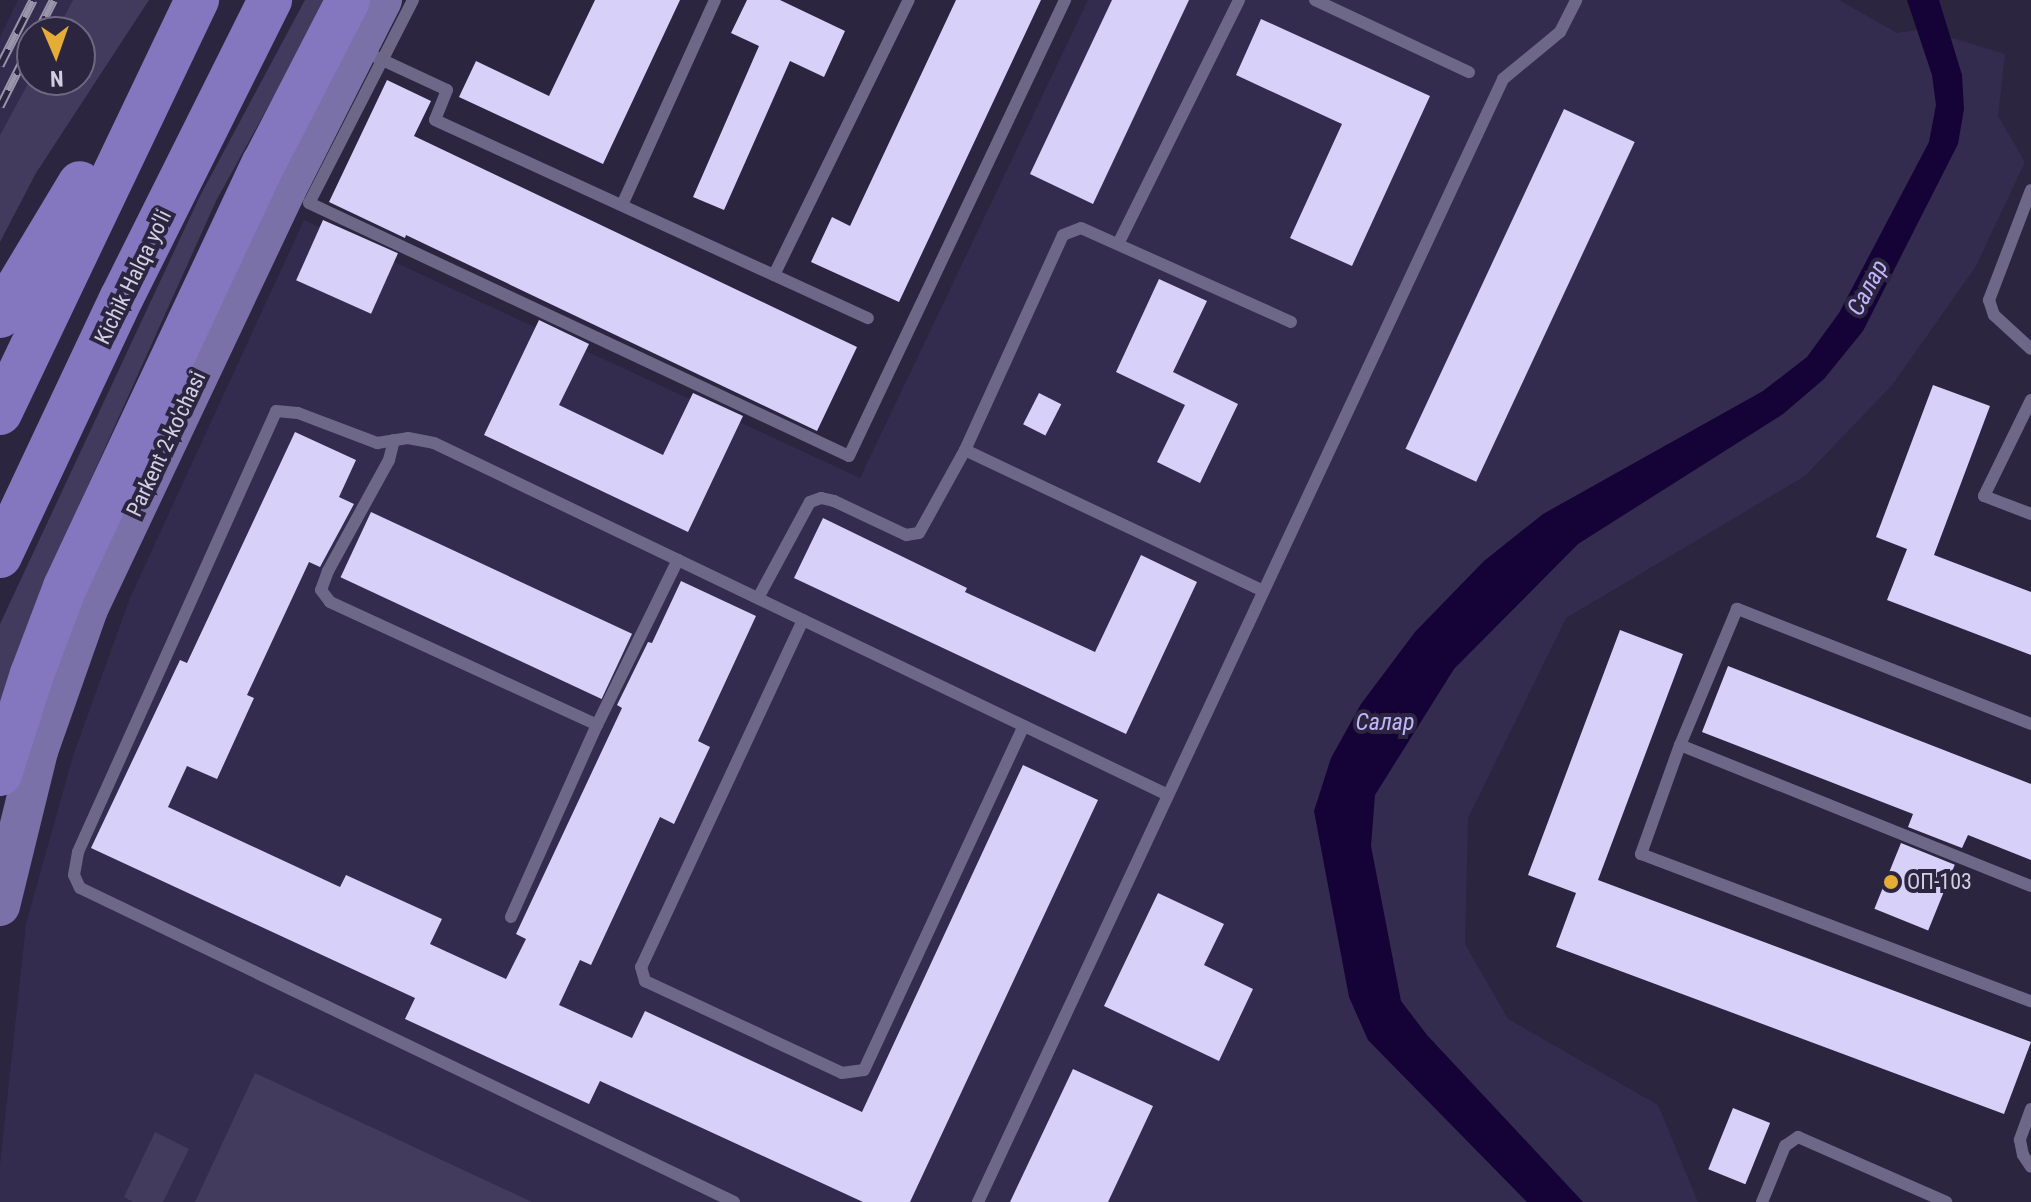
<!DOCTYPE html>
<html>
<head>
<meta charset="utf-8">
<style>
	body { margin:0 }
	#map { position:relative; width:2031px; height:1202px; overflow:hidden; background:#2b2540; font-family:"Roboto Condensed",sans-serif }
	div>[style] { position:absolute }
	.built>* { inset:0; background:#332c4e }
	.green>* { inset:0; background:#423b5e }
	.water>* { inset:0; background:#150236 }
	.building>* { inset:0; background:#d7d1fa; transform-origin:0 0 }
	.lane>* { height:12px; margin:-6px; padding:0 6px; transform-origin:6px; border-radius:6px; background:#6d6888 }
	.primary>* { height:40px; margin:-20px; padding:0 20px; transform-origin:20px; border-radius:20px; background:#7b71a9 }
	.highway>* { height:44px; margin:-22px; padding:0 22px; transform-origin:22px; border-radius:22px; background:#8577bf }
	.rail>* { height:9px; margin-top:-4.5px; transform-origin:0; background:repeating-linear-gradient(90deg,#2b2540 0 18px,#9995aa 0 36px); box-sizing:border-box; border-block:2px solid #9995aa }
	.dots>* { width:22px; height:22px; translate:-50% -50%; box-sizing:border-box; border:4px solid #2b2540; border-radius:50% }
	span { translate:-50% -50%; white-space:nowrap; text-align:center; line-height:1.15; -webkit-text-stroke:8px #2b2540; paint-order:stroke }
	.street-label { font-size:22px; color:#d2cfe1 }
	.poi-label { font-size:22px; color:#d2cfe1 }
	.left { translate:0 -50%; text-align:left }
	.water-label { font-size:24px; color:#c2b5fc; font-style:italic }
	.north { position:absolute; left:16px; top:16px; width:80px; height:80px; box-sizing:border-box; background:#2b2540; border:2px solid #6e6980; border-radius:50%; rotate:178deg; font-size:22px; font-weight:700; line-height:32px; text-align:center; color:#d2cfe1 }
	.north::after { content:''; display:block; margin:auto; width:28px; height:36px; background:#e5ad35; clip-path:polygon(50% 0,100% 100%,50% 72%,0 100%) }
</style>
</head>
<body>
<div id="map">
	<div class="built">
		<i style="clip-path:polygon(18px 0,73px 0,56px 32px,32px 32px,32px 76px,0 135px,0 37px)"></i>
		<i style="clip-path:polygon(1088px 0,1839px 0,1897px 33px,1923px 29px,2005px 54px,1998px 116px,2025px 162px,1976px 266px,1893px 384px,1805px 476px,1566px 618px,1468px 818px,1465px 944px,1508px 1019px,1658px 1105px,1698px 1202px,0 1202px,0 1165px,26px 924px,73px 756px,130px 598px,304px 220px,860px 478px)"></i>
	</div>
	<div class="green">
		<i style="clip-path:polygon(73px 0,149px 0,36px 173px,0 242px,0 135px,32px 76px,32px 80px,80px 80px,80px 32px,56px 32px)"></i>
		<i style="clip-path:polygon(305px 0,327px 0,216px 201px,55px 559px,0 707px,0 624px,200px 196px)"></i>
		<i style="clip-path:polygon(255px 1073px,532px 1202px,195px 1202px)"></i>
		<i style="clip-path:polygon(155px 1132px,189px 1149px,163px 1202px,133px 1202px,124px 1197px)"></i>
	</div>
	<div class="water">
		<i style="clip-path:polygon(1907px 0,1939px 0,1962px 75px,1964px 109px,1958px 144px,1863px 331px,1824px 379px,1783px 414px,1578px 544px,1454px 669px,1375px 795px,1371px 846px,1401px 1001px,1427px 1035px,1583px 1202px,1527px 1202px,1368px 1040px,1349px 997px,1314px 811px,1331px 758px,1361px 704px,1415px 632px,1484px 561px,1543px 514px,1763px 391px,1807px 357px,1839px 313px,1929px 142px,1936px 105px,1932px 75px)"></i>
	</div>
	<div class="building">
		<i style="clip-path:polygon(595px 0,680px 0,603px 164px,459px 97px,476px 61px,549px 96px)"></i>
		<i style="clip-path:polygon(747px 0,780px 0,845px 31px,824px 77px,790px 61px,724px 210px,693px 197px,759px 46px,731px 33px)"></i>
		<i style="clip-path:polygon(956px 0,1041px 0,899px 302px,811px 262px,832px 217px,850px 226px)"></i>
		<i style="clip-path:polygon(1112px 0,1189px 0,1093px 204px,1030px 174px)"></i>
		<i style="clip-path:polygon(1261px 19px,1430px 96px,1352px 266px,1290px 238px,1342px 124px,1236px 75px)"></i>
		<i style="clip-path:polygon(387px 80px,431px 101px,414px 136px,857px 347px,817px 431px,406px 235px,405px 238px,329px 202px)"></i>
		<i style="left:1564px;top:109px;width:78px;height:375px;rotate:25deg"></i>
		<i style="left:323px;top:220px;width:82px;height:66px;rotate:24deg"></i>
		<i style="clip-path:polygon(1159px 279px,1207px 301px,1173px 372px,1238px 404px,1200px 483px,1157px 462px,1185px 405px,1116px 372px)"></i>
		<i style="clip-path:polygon(539px 320px,589px 344px,559px 405px,663px 455px,693px 393px,743px 416px,688px 532px,484px 435px)"></i>
		<i style="clip-path:polygon(1933px 385px,1990px 406px,1934px 555px,2031px 592px,2031px 655px,1887px 600px,1907px 549px,1876px 537px)"></i>
		<i style="left:1039px;top:393px;width:25px;height:35px;rotate:27deg"></i>
		<i style="clip-path:polygon(295px 432px,356px 460px,339px 497px,354px 504px,320px 567px,309px 562px,247px 695px,254px 698px,217px 779px,187px 766px,168px 807px,340px 887px,346px 875px,442px 919px,430px 944px,506px 979px,526px 939px,516px 934px,622px 708px,617px 705px,648px 642px,652px 643px,681px 581px,756px 616px,698px 741px,710px 747px,674px 824px,660px 817px,591px 965px,580px 960px,559px 1005px,632px 1038px,645px 1011px,862px 1112px,1023px 765px,1098px 800px,910px 1202px,863px 1202px,600px 1081px,589px 1104px,405px 1019px,415px 998px,91px 848px,180px 660px,187px 663px)"></i>
		<i style="left:371px;top:512px;width:288px;height:72px;rotate:25deg"></i>
		<i style="clip-path:polygon(823px 518px,967px 588px,965px 592px,1095px 652px,1141px 555px,1197px 582px,1126px 734px,794px 578px)"></i>
		<i style="clip-path:polygon(1620px 630px,1683px 654px,1598px 880px,2031px 1042px,2004px 1114px,1556px 947px,1576px 893px,1528px 875px)"></i>
		<i style="clip-path:polygon(1728px 666px,2031px 784px,2031px 860px,1968px 835px,1962px 848px,1908px 827px,1913px 814px,1702px 732px)"></i>
		<i style="left:1901px;top:843px;width:58px;height:71px;rotate:22deg"></i>
		<i style="clip-path:polygon(1158px 893px,1224px 924px,1204px 965px,1253px 989px,1219px 1061px,1104px 1006px)"></i>
		<i style="clip-path:polygon(1073px 1069px,1153px 1106px,1108px 1202px,1010px 1202px)"></i>
		<i style="left:1733px;top:1108px;width:40px;height:66px;rotate:22deg"></i>
	</div>
	<div class="lane">
		<i style="left:413px;top:0;width:228px;rotate:117.1deg"></i>
		<i style="left:309px;top:203px;width:596px;rotate:25.1deg"></i>
		<i style="left:849px;top:456px;width:505px;rotate:-64.65deg"></i>
		<i style="left:1315px;top:0;width:170px;rotate:25.1deg"></i>
		<i style="left:376px;top:57px;width:78px;rotate:24.9deg"></i>
		<i style="left:447px;top:90px;width:32px;rotate:112deg"></i>
		<i style="left:435px;top:120px;width:476px;rotate:24.6deg"></i>
		<i style="left:2031px;top:190px;width:118px;rotate:110.9deg"></i>
		<i style="left:1989px;top:300px;width:16px;rotate:72deg"></i>
		<i style="left:1994px;top:315px;width:50px;rotate:42.6deg"></i>
		<i style="left:622px;top:205px;width:225px;rotate:-65.6deg"></i>
		<i style="left:1118px;top:244px;width:272px;rotate:-63.6deg"></i>
		<i style="left:774px;top:275px;width:306px;rotate:-63.9deg"></i>
		<i style="left:2031px;top:400px;width:107px;rotate:116.1deg"></i>
		<i style="left:1984px;top:496px;width:50px;rotate:21deg"></i>
		<i style="left:394px;top:440px;width:21px;rotate:104deg"></i>
		<i style="left:389px;top:460px;width:127px;rotate:118.8deg"></i>
		<i style="left:328px;top:571px;width:20px;rotate:110deg"></i>
		<i style="left:321px;top:590px;width:15px;rotate:53deg"></i>
		<i style="left:330px;top:602px;width:294px;rotate:24.7deg"></i>
		<i style="left:597px;top:725px;width:184px;rotate:-63.9deg"></i>
		<i style="left:965px;top:450px;width:236px;rotate:-65.5deg"></i>
		<i style="left:1063px;top:235px;width:19px;rotate:-21deg"></i>
		<i style="left:1081px;top:228px;width:230px;rotate:24.1deg"></i>
		<i style="left:758px;top:598px;width:109px;rotate:-61.6deg"></i>
		<i style="left:810px;top:502px;width:12px;rotate:-20deg"></i>
		<i style="left:821px;top:498px;width:13px;rotate:13deg"></i>
		<i style="left:834px;top:501px;width:80px;rotate:25.3deg"></i>
		<i style="left:906px;top:535px;width:13px;rotate:-9deg"></i>
		<i style="left:919px;top:533px;width:95px;rotate:-61deg"></i>
		<i style="left:965px;top:450px;width:330px;rotate:25.3deg"></i>
		<i style="left:803px;top:620px;width:383px;rotate:115deg"></i>
		<i style="left:641px;top:967px;width:15px;rotate:74deg"></i>
		<i style="left:645px;top:981px;width:217px;rotate:25deg"></i>
		<i style="left:842px;top:1073px;width:22px;rotate:-8deg"></i>
		<i style="left:864px;top:1070px;width:379px;rotate:-65.1deg"></i>
		<i style="left:2031px;top:724px;width:316px;rotate:-158.6deg"></i>
		<i style="left:1737px;top:609px;width:147px;rotate:112.7deg"></i>
		<i style="left:1680px;top:745px;width:116px;rotate:109.7deg"></i>
		<i style="left:1641px;top:854px;width:417px;rotate:20.7deg"></i>
		<i style="left:1680px;top:745px;width:378px;rotate:21.9deg"></i>
		<i style="left:511px;top:917px;width:210px;rotate:-65.9deg"></i>
		<i style="left:2031px;top:1109px;width:33px;rotate:110deg"></i>
		<i style="left:2020px;top:1140px;width:15px;rotate:79deg"></i>
		<i style="left:2023px;top:1155px;width:14px;rotate:56deg"></i>
		<i style="left:734px;top:1202px;width:725px;rotate:-154.35deg"></i>
		<i style="left:80px;top:888px;width:14px;rotate:-115deg"></i>
		<i style="left:74px;top:875px;width:23px;rotate:-80deg"></i>
		<i style="left:78px;top:852px;width:483px;rotate:-65.8deg"></i>
		<i style="left:276px;top:411px;width:22px;rotate:5deg"></i>
		<i style="left:298px;top:413px;width:85px;rotate:20.8deg"></i>
		<i style="left:377px;top:443px;width:31px;rotate:-9deg"></i>
		<i style="left:408px;top:438px;width:26px;rotate:11deg"></i>
		<i style="left:434px;top:443px;width:814px;rotate:25.62deg"></i>
		<i style="left:978px;top:1202px;width:1240px;rotate:-64.94deg"></i>
		<i style="left:1503px;top:79px;width:74px;rotate:-39.5deg"></i>
		<i style="left:1560px;top:32px;width:36px;rotate:-63deg"></i>
		<i style="left:1762px;top:1202px;width:61px;rotate:-67.7deg"></i>
		<i style="left:1785px;top:1146px;width:16px;rotate:-35deg"></i>
		<i style="left:1798px;top:1137px;width:162px;rotate:23.7deg"></i>
	</div>
	<div class="primary">
		<i style="left:0;top:906px;width:160px;rotate:-76.2deg"></i>
		<i style="left:38px;top:751px;width:151px;rotate:-70.6deg"></i>
		<i style="left:88px;top:609px;width:463px;rotate:-64.7deg"></i>
		<i style="left:286px;top:190px;width:213px;rotate:-63.2deg"></i>
	</div>
	<div class="highway">
		<i style="left:0;top:316px;width:155px;rotate:-59deg"></i>
		<i style="left:0;top:413px;width:458px;rotate:-64.5deg"></i>
		<i style="left:0;top:556px;width:286px;rotate:-64.8deg"></i>
		<i style="left:122px;top:297px;width:332px;rotate:-63.5deg"></i>
		<i style="left:0;top:774px;width:105px;rotate:-72.3deg"></i>
		<i style="left:32px;top:674px;width:93px;rotate:-69.2deg"></i>
		<i style="left:65px;top:587px;width:468px;rotate:-64.9deg"></i>
		<i style="left:264px;top:163px;width:183px;rotate:-62.7deg"></i>
	</div>
	<div class="rail">
		<i style="left:37px;top:32px;width:36px;rotate:-63deg"></i>
		<i style="left:0;top:65px;width:73px;rotate:-63.1deg"></i>
		<i style="left:0;top:106px;width:72px;rotate:-63.4deg"></i>
	</div>
	<div class="dots">
		<i style="left:1891px;top:882px;background:#e5ad35"></i>
	</div>
	<div class="street-label">
		<span style="left:133px;top:277px;rotate:-64deg">Kichik Halqa yo'li</span>
		<span style="left:166px;top:444px;rotate:-65deg">Parkent 2-ko'chasi</span>
	</div>
	<div class="poi-label">
		<span class="left" style="left:1907px;top:882px">ОП-103</span>
	</div>
	<div class="water-label">
		<span style="left:1868px;top:288px;rotate:-62deg">Салар</span>
		<span style="left:1385px;top:723px">Салар</span>
	</div>
	<div class="north">N</div>
</div>
</body>
</html>
